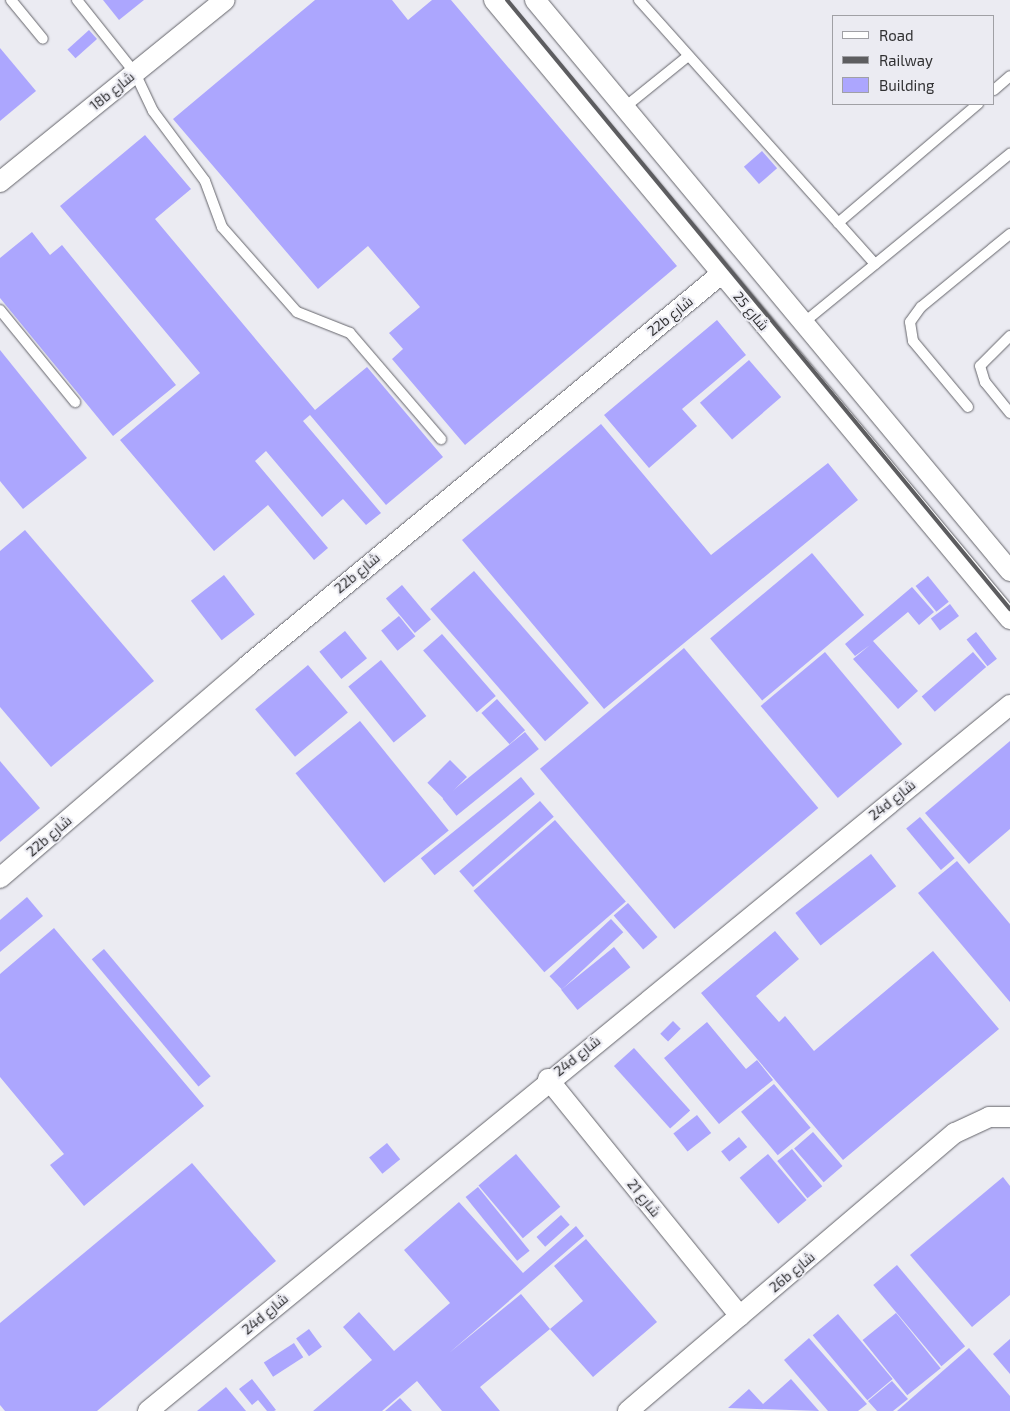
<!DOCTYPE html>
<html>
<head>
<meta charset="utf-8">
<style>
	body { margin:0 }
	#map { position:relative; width:1010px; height:1411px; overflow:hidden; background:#ebebf2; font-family:"Exo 2",Cairo,sans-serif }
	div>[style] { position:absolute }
	.building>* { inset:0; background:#aca6fe; transform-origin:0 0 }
	.roads { filter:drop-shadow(0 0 1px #64646a) drop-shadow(0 0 1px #64646a) }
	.service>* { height:10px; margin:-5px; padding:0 5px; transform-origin:5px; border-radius:5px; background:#fff }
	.minor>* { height:20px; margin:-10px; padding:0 10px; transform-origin:10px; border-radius:10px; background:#fff }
	.rail>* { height:4px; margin:-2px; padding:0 2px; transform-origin:2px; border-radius:2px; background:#5d5d60 }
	span { translate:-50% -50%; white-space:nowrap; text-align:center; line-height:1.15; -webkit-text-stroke:4px #ebebf2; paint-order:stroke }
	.street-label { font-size:14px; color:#303032 }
	.legend { position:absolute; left:832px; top:15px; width:162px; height:90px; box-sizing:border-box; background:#ebebf2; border:1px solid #a0a0a5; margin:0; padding:6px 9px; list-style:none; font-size:15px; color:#303032 }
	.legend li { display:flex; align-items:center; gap:10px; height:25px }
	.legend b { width:25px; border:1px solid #a0a0a5 }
</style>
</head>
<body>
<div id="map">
	<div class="building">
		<i style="clip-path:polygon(103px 0,144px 0,119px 20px)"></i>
		<i style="clip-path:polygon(315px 0,392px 0,408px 20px,432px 0,451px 0,677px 266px,465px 445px,392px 359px,403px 349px,389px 333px,420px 307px,368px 246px,318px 289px,173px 119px)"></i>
		<i style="left:89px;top:30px;width:12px;height:29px;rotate:48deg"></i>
		<i style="clip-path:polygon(0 48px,36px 91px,0 121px)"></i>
		<i style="clip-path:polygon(145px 135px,191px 189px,155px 219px,315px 410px,367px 367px,443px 457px,386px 505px,310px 415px,303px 421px,381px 513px,366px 525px,343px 499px,322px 517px,266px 451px,255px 461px,328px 548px,314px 560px,268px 505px,214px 551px,120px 440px,200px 373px,60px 206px)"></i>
		<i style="left:762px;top:151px;width:23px;height:24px;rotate:49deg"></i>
		<i style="clip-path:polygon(32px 232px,50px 255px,62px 245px,176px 385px,113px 436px,0 298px,0 258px)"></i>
		<i style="clip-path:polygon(717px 320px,746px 355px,682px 409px,697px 426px,649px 468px,604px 415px)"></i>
		<i style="clip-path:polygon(0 350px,87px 458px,23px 509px,0 481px)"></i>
		<i style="left:749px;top:360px;width:49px;height:65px;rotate:49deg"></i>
		<i style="clip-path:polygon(601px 424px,711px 555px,828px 463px,858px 500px,604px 709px,462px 540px)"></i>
		<i style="clip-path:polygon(25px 530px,154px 681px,51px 767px,0 707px,0 551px)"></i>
		<i style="left:812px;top:553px;width:81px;height:133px;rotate:50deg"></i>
		<i style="left:474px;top:571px;width:175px;height:58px;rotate:49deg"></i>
		<i style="left:224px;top:575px;width:50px;height:42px;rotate:52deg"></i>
		<i style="left:928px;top:576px;width:33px;height:16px;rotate:51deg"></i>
		<i style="left:402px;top:585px;width:45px;height:21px;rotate:50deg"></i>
		<i style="clip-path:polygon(912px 587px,934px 612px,919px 625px,908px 612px,873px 641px,918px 691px,898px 709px,853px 659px,870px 645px,855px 656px,845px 644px)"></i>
		<i style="left:950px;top:604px;width:15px;height:24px;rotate:53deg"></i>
		<i style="left:399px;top:616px;width:26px;height:23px;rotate:51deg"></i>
		<i style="left:345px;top:631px;width:35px;height:33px;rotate:51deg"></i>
		<i style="left:976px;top:632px;width:34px;height:12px;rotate:52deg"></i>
		<i style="left:442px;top:634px;width:82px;height:25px;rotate:49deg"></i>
		<i style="left:684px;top:648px;width:209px;height:188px;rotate:50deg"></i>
		<i style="left:825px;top:652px;width:120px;height:84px;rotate:50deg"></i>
		<i style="left:973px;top:652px;width:20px;height:68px;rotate:49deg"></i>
		<i style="left:381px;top:660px;width:72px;height:42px;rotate:51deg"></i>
		<i style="left:308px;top:665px;width:62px;height:69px;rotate:50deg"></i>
		<i style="left:497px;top:699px;width:42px;height:21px;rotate:48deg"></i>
		<i style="left:360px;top:721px;width:141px;height:83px;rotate:51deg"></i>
		<i style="left:525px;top:732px;width:22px;height:106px;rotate:51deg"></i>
		<i style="clip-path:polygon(1010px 741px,1010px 829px,969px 864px,925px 813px)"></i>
		<i style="left:450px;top:760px;width:24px;height:32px;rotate:45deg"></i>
		<i style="clip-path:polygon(0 761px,40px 808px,0 842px)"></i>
		<i style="left:521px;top:777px;width:22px;height:129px;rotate:51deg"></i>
		<i style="left:540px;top:801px;width:21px;height:107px;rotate:49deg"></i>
		<i style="left:920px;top:817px;width:54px;height:18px;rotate:50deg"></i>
		<i style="left:555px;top:820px;width:108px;height:108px;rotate:49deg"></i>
		<i style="left:871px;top:854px;width:41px;height:96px;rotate:52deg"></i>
		<i style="clip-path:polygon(957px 861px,1010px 924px,1010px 1002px,918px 893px)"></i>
		<i style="clip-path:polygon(27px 897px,43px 916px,0 952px,0 920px)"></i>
		<i style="left:628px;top:903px;width:45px;height:19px;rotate:49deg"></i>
		<i style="left:611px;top:919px;width:18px;height:84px;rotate:47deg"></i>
		<i style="clip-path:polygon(54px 928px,204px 1106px,84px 1206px,50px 1165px,64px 1154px,0 1077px,0 974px)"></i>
		<i style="clip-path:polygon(775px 931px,799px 959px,756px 996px,779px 1022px,785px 1016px,814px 1051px,933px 951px,999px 1029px,843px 1160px,701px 993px)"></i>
		<i style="left:614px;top:947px;width:26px;height:68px;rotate:51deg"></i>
		<i style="left:104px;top:949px;width:166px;height:16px;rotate:50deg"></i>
		<i style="left:673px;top:1021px;width:11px;height:18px;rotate:45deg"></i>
		<i style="clip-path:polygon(707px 1022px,746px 1069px,757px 1060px,773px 1080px,719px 1124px,664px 1058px)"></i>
		<i style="left:634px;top:1048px;width:84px;height:27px;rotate:48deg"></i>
		<i style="left:774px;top:1084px;width:57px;height:43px;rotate:50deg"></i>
		<i style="left:697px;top:1115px;width:23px;height:30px;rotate:52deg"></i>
		<i style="left:813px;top:1132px;width:45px;height:25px;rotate:49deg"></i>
		<i style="left:739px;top:1137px;width:13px;height:23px;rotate:51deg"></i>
		<i style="left:387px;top:1143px;width:21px;height:23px;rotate:51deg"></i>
		<i style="left:792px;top:1149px;width:48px;height:19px;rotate:51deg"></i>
		<i style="left:516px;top:1154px;width:69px;height:49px;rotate:50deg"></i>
		<i style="left:768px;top:1154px;width:60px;height:37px;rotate:50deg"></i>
		<i style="clip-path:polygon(192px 1163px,276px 1261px,97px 1411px,5px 1411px,0 1405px,0 1323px)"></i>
		<i style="clip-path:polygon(1003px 1177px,1010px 1186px,1010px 1295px,972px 1327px,910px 1255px)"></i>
		<i style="left:478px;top:1187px;width:82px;height:16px;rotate:51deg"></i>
		<i style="clip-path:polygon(459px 1202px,523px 1273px,576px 1226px,584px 1236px,449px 1353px,521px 1294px,550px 1329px,480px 1387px,500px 1411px,442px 1411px,417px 1381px,382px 1411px,313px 1411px,372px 1360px,343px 1327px,359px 1312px,394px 1351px,450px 1303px,404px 1250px)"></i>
		<i style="left:561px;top:1215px;width:13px;height:33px;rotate:48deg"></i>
		<i style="clip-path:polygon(586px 1239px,657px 1322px,593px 1377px,550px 1329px,583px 1301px,554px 1266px)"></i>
		<i style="left:897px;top:1265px;width:106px;height:31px;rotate:50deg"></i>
		<i style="left:896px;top:1313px;width:71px;height:43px;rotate:51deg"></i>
		<i style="left:838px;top:1314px;width:85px;height:33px;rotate:50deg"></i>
		<i style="left:309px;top:1329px;width:22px;height:16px;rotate:54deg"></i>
		<i style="clip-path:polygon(809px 1338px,867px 1404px,858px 1411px,828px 1411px,784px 1360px)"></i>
		<i style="clip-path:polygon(1010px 1339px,1010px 1374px,993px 1354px)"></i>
		<i style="left:294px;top:1343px;width:17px;height:36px;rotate:57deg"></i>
		<i style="clip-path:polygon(969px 1348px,1010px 1396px,1010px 1411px,897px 1411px)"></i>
		<i style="clip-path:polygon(252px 1379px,276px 1410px,274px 1411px,267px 1411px,258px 1400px,252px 1405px,239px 1389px)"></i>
		<i style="clip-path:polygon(791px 1379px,819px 1411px,728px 1408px,749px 1389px,763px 1404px)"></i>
		<i style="clip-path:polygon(892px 1381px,908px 1399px,893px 1411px,877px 1411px,868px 1401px)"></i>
		<i style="clip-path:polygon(226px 1387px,246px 1411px,197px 1411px)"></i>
		<i style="clip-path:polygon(400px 1398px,412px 1411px,385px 1411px)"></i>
	</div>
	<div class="roads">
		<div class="service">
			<i style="left:11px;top:0;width:50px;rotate:50.6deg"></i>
			<i style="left:77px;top:0;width:93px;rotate:51.5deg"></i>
			<i style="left:135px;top:73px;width:42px;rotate:64.7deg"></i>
			<i style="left:153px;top:111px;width:87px;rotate:53.4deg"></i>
			<i style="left:205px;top:181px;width:49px;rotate:69.7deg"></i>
			<i style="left:222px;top:227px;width:113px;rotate:48.6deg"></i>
			<i style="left:297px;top:312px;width:57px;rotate:21.6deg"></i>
			<i style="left:350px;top:333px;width:140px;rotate:49.4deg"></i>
			<i style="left:639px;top:0;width:354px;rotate:48.2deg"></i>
			<i style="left:994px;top:90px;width:21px;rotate:-41deg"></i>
			<i style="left:625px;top:107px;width:81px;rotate:-39deg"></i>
			<i style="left:838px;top:223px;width:184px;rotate:-40.4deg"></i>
			<i style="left:0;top:310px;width:119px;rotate:50.8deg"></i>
			<i style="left:802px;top:324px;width:269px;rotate:-39.3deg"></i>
			<i style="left:1010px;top:336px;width:42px;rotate:135deg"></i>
			<i style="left:980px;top:366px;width:17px;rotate:73deg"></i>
			<i style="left:985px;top:382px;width:40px;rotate:51deg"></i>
			<i style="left:968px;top:407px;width:86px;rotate:-129.8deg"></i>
			<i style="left:913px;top:341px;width:19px;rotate:-99deg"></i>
			<i style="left:910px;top:322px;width:19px;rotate:-54deg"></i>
			<i style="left:921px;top:307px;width:115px;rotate:-39.4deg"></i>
		</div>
		<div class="minor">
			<i style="left:494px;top:0;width:806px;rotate:50.19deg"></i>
			<i style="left:535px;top:0;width:743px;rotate:50.24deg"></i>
			<i style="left:0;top:182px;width:289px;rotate:-39deg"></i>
			<i style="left:0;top:878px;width:326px;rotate:-40.6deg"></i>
			<i style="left:247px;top:666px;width:614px;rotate:-39.58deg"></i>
			<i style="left:548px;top:1079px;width:305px;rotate:51deg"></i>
			<i style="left:148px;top:1411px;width:1114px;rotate:-39.32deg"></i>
			<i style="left:628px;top:1411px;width:429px;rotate:-40.4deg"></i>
			<i style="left:955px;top:1133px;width:38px;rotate:-25deg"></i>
			<i style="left:989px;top:1117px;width:21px"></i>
		</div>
	</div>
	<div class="rail">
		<i style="left:507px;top:0;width:790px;rotate:50.45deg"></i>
	</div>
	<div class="street-label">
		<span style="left:112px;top:91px;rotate:-39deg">18b شارع</span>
		<span style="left:751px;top:311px;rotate:50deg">شارع 25</span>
		<span style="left:670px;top:316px;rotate:-39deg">22b شارع</span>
		<span style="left:357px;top:573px;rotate:-40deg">22b شارع</span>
		<span style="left:892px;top:800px;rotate:-39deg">24d شارع</span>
		<span style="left:49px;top:836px;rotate:-41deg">22b شارع</span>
		<span style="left:577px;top:1056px;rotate:-39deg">24d شارع</span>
		<span style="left:644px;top:1198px;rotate:51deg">شارع 21</span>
		<span style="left:792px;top:1272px;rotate:-40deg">26b شارع</span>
		<span style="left:265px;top:1314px;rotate:-40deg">24d شارع</span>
	</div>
	<ul class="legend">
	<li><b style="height:6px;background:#fff"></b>Road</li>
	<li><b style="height:6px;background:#5d5d60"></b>Railway</li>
	<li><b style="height:14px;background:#aca6fe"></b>Building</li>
	</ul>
</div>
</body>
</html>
